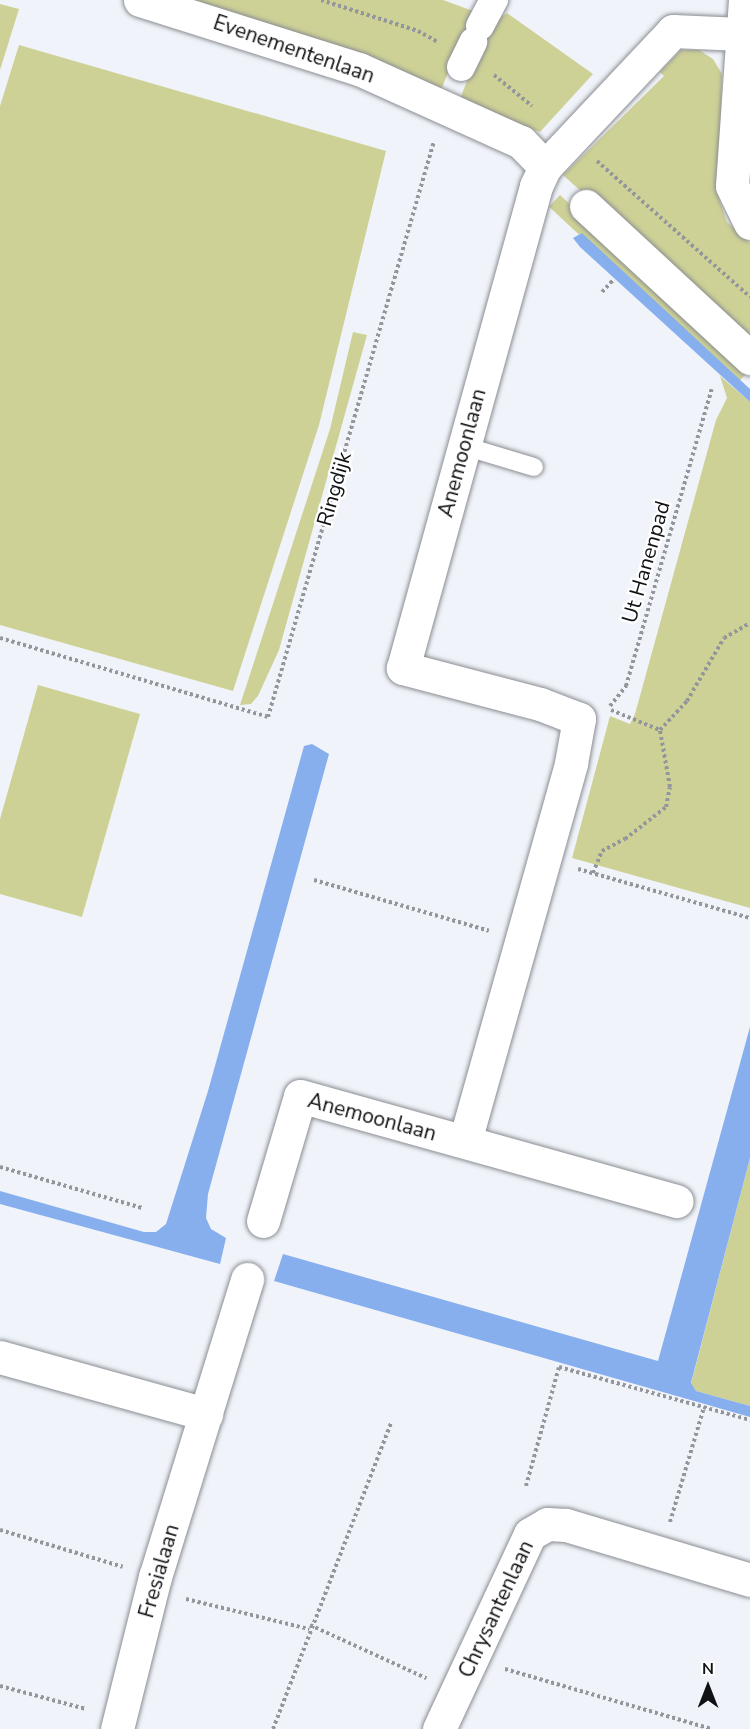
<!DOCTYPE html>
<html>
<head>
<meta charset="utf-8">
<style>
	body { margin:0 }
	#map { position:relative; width:750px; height:1729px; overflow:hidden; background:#f0f4fa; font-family:"Nunito Sans",sans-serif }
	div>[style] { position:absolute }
	.green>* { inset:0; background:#ced196; transform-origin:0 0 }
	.water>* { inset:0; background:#87afed }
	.path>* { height:4px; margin-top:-2px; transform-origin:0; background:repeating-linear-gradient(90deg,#93969a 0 3px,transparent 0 6px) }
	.roads { filter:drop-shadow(0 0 2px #8a8d92) drop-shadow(0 0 2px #8a8d92) }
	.service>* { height:18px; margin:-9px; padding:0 9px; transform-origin:9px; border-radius:9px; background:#fff }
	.pedestrian>* { height:28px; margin:-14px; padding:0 14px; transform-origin:14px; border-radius:14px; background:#fff }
	.minor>* { height:33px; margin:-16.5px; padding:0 16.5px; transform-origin:16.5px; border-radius:16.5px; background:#fff }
	.tertiary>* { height:33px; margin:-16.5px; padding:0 16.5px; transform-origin:16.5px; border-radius:16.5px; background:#fff }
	span { translate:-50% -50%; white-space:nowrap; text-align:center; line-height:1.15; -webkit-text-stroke:4.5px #fff; paint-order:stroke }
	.street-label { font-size:21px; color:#101113 }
	.north { position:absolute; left:678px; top:1657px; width:60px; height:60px; -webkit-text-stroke:4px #fff; paint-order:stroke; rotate:0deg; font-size:16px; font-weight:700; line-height:24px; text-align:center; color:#101113 }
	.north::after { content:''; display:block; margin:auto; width:21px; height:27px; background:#101113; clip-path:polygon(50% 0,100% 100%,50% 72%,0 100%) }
</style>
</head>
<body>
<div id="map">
	<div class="green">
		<i style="clip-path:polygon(178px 0,443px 0,473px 11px,441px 90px)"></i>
		<i style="clip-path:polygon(0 4px,19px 9px,0 70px)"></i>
		<i style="clip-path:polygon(507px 13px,593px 74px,540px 132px,472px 109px,460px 99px,488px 26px)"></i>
		<i style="clip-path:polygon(19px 45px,386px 151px,319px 425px,233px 691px,0 625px,0 106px)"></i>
		<i style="clip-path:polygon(681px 50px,699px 50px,713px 59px,722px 74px,719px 199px,727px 222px,750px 243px,750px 345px,563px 175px,664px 76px,660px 72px)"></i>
		<i style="left:560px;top:195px;width:258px;height:16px;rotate:43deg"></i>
		<i style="clip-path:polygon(353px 332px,367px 335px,279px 650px,258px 696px,251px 704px,240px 705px,330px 429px)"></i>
		<i style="clip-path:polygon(720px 376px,750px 402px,750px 908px,572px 858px,610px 716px,630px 724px,635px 714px,716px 420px,727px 398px)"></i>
		<i style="clip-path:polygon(38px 685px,140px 714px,82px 917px,0 894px,0 819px)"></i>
		<i style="clip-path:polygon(750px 1158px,750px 1406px,696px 1391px,691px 1384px)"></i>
	</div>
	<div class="water">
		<i style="clip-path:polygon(582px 233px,750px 389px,750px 402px,580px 247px,573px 238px)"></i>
		<i style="clip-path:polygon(312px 744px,329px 754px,208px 1194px,206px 1218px,211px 1229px,226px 1238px,220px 1264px,0 1204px,0 1191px,144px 1232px,156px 1232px,166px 1224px,208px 1091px,304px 746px)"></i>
		<i style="clip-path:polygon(750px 1027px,750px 1158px,691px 1383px,696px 1391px,750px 1406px,750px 1417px,274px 1281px,283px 1254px,658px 1361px)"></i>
	</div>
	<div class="path">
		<i style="left:321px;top:0;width:102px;rotate:17.7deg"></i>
		<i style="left:418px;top:31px;width:23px;rotate:29deg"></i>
		<i style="left:494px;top:75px;width:49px;rotate:39.2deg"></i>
		<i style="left:597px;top:161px;width:205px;rotate:41.6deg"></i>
		<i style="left:602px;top:292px;width:18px;rotate:-47deg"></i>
		<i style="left:0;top:638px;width:279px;rotate:16.4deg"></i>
		<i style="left:268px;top:717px;width:599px;rotate:-73.92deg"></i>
		<i style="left:610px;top:706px;width:26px;rotate:-51deg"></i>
		<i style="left:626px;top:686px;width:309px;rotate:-73.9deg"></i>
		<i style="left:611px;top:710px;width:53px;rotate:22.2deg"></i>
		<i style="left:660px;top:730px;width:40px;rotate:-47deg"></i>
		<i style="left:687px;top:701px;width:73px;rotate:-59.6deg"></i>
		<i style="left:724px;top:638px;width:30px;rotate:-30deg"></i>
		<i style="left:578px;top:869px;width:179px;rotate:15.9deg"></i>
		<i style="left:593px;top:873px;width:24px;rotate:-68deg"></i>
		<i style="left:602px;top:851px;width:26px;rotate:-28deg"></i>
		<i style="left:625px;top:839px;width:52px;rotate:-38deg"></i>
		<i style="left:666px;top:807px;width:20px;rotate:-79deg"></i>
		<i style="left:670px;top:787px;width:58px;rotate:-100deg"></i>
		<i style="left:314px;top:880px;width:182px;rotate:16.2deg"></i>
		<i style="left:0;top:1167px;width:148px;rotate:16.1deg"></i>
		<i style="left:526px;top:1486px;width:123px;rotate:-74.5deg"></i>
		<i style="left:559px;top:1367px;width:198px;rotate:15.5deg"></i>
		<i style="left:670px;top:1522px;width:120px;rotate:-73.5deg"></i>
		<i style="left:0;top:1530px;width:128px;rotate:16.7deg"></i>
		<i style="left:186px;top:1599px;width:127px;rotate:13.7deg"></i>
		<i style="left:310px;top:1625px;width:128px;rotate:24.6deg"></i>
		<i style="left:505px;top:1669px;width:216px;rotate:16.2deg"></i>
		<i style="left:0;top:1686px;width:89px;rotate:15deg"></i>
		<i style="left:273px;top:1729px;width:328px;rotate:-68.9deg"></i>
	</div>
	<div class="roads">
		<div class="service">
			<i style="left:464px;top:446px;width:73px;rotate:16.7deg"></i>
		</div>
		<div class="pedestrian">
			<i style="left:480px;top:26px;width:30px;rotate:-62deg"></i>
			<i style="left:461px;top:67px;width:28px;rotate:-64deg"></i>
		</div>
		<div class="minor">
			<i style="left:140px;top:0;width:230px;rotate:17.5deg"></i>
			<i style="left:359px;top:69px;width:178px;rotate:24.3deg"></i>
			<i style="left:521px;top:142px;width:35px;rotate:46deg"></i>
			<i style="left:586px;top:206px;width:224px;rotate:42.8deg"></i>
			<i style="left:465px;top:1141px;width:393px;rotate:-74.3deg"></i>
			<i style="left:571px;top:763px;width:45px;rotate:-79.7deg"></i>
			<i style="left:579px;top:719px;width:42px;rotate:-159deg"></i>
			<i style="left:540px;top:704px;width:142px;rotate:-165.3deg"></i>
			<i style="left:403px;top:668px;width:500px;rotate:-74.57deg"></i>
			<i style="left:536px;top:186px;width:21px;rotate:-65deg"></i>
			<i style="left:545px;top:167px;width:187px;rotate:-46.7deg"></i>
			<i style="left:673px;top:31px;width:68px;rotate:2.5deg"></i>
			<i style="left:263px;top:1221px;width:130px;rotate:-73.5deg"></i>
			<i style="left:300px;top:1096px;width:391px;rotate:15.6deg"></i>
			<i style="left:0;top:1357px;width:214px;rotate:15.5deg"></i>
			<i style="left:117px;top:1729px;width:157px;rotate:-76deg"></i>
			<i style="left:155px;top:1577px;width:312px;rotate:-72.8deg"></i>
			<i style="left:439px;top:1729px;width:215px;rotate:-65deg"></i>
			<i style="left:530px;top:1534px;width:20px;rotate:-30deg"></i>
			<i style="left:547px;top:1524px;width:19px;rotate:3deg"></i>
			<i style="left:566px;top:1525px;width:192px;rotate:16.6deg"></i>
		</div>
		<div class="tertiary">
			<i style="left:745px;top:0;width:186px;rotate:94deg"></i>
			<i style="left:732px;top:186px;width:41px;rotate:64.1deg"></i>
		</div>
	</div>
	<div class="street-label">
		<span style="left:294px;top:49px;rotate:19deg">Evenementenlaan</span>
		<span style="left:462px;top:453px;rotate:-75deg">Anemoonlaan</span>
		<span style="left:334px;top:489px;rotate:-74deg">Ringdijk</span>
		<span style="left:646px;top:562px;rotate:-74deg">Ut Hanenpad</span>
		<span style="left:372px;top:1117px;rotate:15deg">Anemoonlaan</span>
		<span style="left:159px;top:1571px;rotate:-74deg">Fresialaan</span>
		<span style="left:496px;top:1609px;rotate:-65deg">Chrysantenlaan</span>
	</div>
	<div class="north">N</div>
</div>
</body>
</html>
